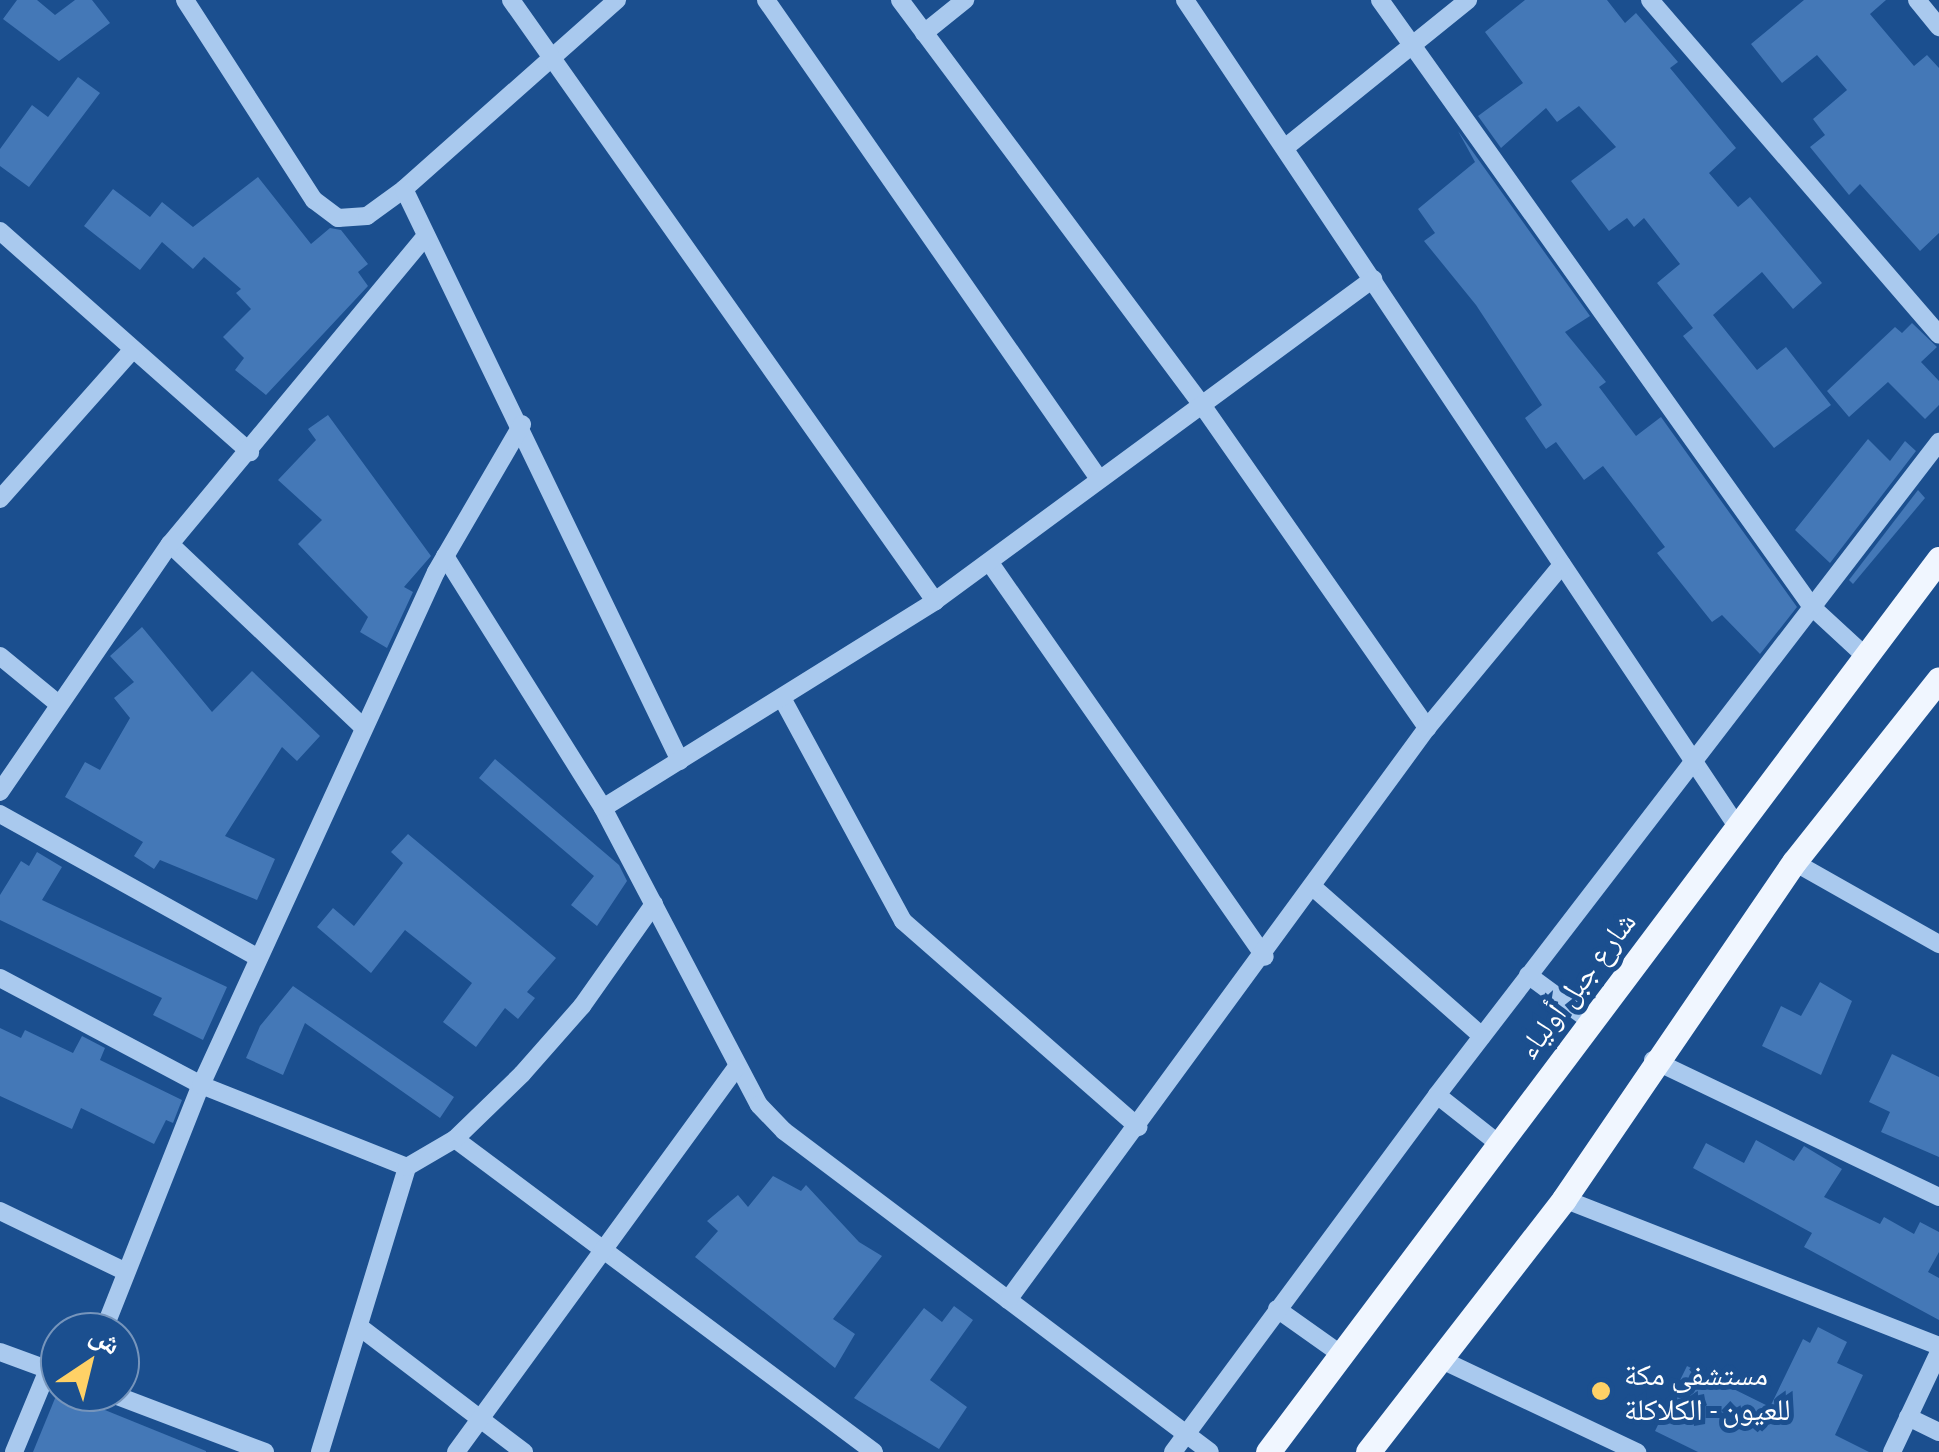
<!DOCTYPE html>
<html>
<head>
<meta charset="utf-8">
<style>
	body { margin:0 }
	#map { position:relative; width:1939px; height:1452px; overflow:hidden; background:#1b4f8f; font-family:"PT Sans Narrow","Noto Naskh Arabic",sans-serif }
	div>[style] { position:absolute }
	.building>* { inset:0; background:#4478b7 }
	.minor>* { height:18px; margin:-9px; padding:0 9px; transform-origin:9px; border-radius:9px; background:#a9c9ee }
	.major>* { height:25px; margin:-12.5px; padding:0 12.5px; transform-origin:12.5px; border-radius:12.5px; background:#f0f6ff }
	.dots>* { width:28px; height:28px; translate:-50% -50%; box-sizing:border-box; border:5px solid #1b4f8f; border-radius:50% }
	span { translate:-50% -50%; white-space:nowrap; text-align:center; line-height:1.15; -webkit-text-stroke:10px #1b4f8f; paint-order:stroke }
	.street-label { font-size:30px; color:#fff }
	.poi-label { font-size:30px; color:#fff }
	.left { translate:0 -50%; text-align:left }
	.north { position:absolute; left:40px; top:1312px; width:100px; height:100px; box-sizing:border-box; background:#1b4f8f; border:2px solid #7695bc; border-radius:50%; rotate:35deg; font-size:28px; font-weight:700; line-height:40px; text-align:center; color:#fff }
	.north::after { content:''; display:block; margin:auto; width:35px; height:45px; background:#ffd166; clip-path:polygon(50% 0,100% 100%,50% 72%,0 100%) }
</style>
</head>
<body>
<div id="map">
	<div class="building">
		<i style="clip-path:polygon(17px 0,37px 0,55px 15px,75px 0,92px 0,110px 23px,59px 61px,3px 19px)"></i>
		<i style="clip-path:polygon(1525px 0,1607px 0,1625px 23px,1636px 13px,1678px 62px,1670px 68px,1736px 148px,1709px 173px,1738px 207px,1750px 197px,1822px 283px,1793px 309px,1762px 272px,1713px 315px,1757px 370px,1786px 347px,1831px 405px,1774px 448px,1683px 336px,1693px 328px,1657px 283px,1680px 264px,1644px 218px,1634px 227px,1627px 218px,1609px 231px,1571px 181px,1616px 147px,1579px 106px,1557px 122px,1546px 108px,1501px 148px,1478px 116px,1523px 83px,1485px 32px)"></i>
		<i style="clip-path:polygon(1804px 0,1886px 0,1870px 14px,1914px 66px,1927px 55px,1939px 68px,1939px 233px,1920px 251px,1860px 184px,1849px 195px,1810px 147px,1825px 135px,1813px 119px,1847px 90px,1817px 55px,1782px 83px,1751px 44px)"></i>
		<i style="clip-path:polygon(78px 77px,100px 93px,29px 187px,0 166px,0 149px,32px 105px,48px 117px)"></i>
		<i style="clip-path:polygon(1458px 131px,1590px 316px,1565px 332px,1606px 382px,1599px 387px,1636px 436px,1661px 417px,1797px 607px,1760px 654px,1722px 615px,1712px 622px,1657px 553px,1665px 547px,1603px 466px,1584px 480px,1556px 442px,1546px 449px,1525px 418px,1542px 405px,1476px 305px,1424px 241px,1435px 233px,1418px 209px,1475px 162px)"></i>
		<i style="clip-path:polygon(258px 177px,311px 244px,330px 228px,341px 230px,368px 264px,358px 272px,368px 286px,266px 395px,235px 370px,244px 358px,223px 337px,251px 309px,236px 293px,241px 289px,204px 257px,193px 269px,162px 242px,140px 270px,84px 226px,113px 189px,150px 217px,162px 202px,193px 227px)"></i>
		<i style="clip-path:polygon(1912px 323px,1937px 347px,1921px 362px,1939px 381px,1939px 405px,1925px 419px,1888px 382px,1849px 417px,1827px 391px,1895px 327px,1902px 333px)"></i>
		<i style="clip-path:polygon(328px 415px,431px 556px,404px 587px,413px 592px,387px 648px,360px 632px,368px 617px,298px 544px,322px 520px,278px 480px,316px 440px,308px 429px)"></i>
		<i style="clip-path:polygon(1868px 439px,1890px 461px,1905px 441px,1916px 451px,1830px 563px,1795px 530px)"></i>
		<i style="clip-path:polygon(1918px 490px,1925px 498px,1853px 584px,1849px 580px)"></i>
		<i style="clip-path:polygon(142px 627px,212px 712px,252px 671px,320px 736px,297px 761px,282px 747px,225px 836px,275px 859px,257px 900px,160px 860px,154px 869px,134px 856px,143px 842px,65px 797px,85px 762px,100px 770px,130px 718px,114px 698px,134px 682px,110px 656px)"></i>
		<i style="clip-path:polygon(495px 759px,619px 865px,627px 881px,597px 926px,571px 905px,594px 876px,479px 778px)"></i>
		<i style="clip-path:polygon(408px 834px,556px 958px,527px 992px,535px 998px,518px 1019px,505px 1008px,476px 1047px,443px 1022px,472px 983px,405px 930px,371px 973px,317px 927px,333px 908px,354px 926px,403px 863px,391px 852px)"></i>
		<i style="clip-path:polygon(37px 852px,62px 867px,42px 900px,227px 987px,203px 1040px,153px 1015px,162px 998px,0 920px,0 895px,21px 861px,29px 866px)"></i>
		<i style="clip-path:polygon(1820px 982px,1852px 1001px,1821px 1075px,1762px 1046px,1781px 1006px,1801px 1016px)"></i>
		<i style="clip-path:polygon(293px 986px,454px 1097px,440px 1118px,305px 1023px,283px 1075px,246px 1058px,260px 1026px)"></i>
		<i style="clip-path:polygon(0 1028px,21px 1038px,25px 1030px,73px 1053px,82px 1036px,105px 1048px,100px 1060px,182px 1100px,173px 1123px,166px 1120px,154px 1144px,81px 1108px,72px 1129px,0 1096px)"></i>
		<i style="clip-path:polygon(1892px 1054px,1939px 1077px,1939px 1157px,1881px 1132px,1890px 1112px,1869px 1102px)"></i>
		<i style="clip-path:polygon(1756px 1140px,1794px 1161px,1804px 1146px,1842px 1169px,1824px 1197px,1880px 1224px,1884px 1217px,1914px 1234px,1920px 1222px,1939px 1232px,1939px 1252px,1928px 1272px,1939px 1278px,1939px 1320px,1804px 1247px,1812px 1233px,1693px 1168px,1706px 1143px,1744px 1163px)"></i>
		<i style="clip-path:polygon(773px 1176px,801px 1191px,806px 1185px,859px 1242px,882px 1256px,833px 1319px,855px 1334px,835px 1368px,695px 1257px,718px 1231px,707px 1221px,738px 1195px,748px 1207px)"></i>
		<i style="clip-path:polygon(954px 1306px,973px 1320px,930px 1380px,967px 1407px,939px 1449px,854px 1398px,924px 1308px,942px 1322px)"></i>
		<i style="clip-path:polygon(1818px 1327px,1847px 1342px,1837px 1363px,1863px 1375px,1835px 1435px,1869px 1452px,1698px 1452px,1655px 1431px,1687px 1366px,1770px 1407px,1803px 1339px,1810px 1343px)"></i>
		<i style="clip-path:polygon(58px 1391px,206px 1451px,206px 1452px,33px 1452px)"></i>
	</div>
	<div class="minor">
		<i style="left:185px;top:0;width:238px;rotate:57.2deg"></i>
		<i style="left:314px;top:200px;width:30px;rotate:37deg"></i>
		<i style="left:338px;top:218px;width:29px;rotate:-4deg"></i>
		<i style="left:367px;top:216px;width:46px;rotate:-36.1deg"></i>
		<i style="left:404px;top:189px;width:285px;rotate:-41.6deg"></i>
		<i style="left:511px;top:0;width:736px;rotate:54.8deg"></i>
		<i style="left:766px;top:0;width:583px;rotate:55.19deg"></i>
		<i style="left:900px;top:0;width:505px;rotate:53.29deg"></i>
		<i style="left:1202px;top:405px;width:394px;rotate:55.1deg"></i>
		<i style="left:1185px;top:0;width:993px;rotate:56.25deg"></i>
		<i style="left:1380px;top:0;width:745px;rotate:54.56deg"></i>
		<i style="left:1812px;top:607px;width:71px;rotate:42.7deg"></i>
		<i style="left:1650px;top:0;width:442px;rotate:49.2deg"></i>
		<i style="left:1917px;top:0;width:35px;rotate:51deg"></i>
		<i style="left:924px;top:33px;width:53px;rotate:-38.8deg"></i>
		<i style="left:1286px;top:147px;width:234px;rotate:-38.9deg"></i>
		<i style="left:404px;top:189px;width:635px;rotate:64.24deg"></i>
		<i style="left:0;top:231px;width:334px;rotate:41.5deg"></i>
		<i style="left:0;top:499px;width:200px;rotate:-48.4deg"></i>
		<i style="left:170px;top:544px;width:267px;rotate:43.5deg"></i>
		<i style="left:445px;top:556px;width:297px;rotate:57.9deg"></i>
		<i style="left:603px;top:808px;width:335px;rotate:62.3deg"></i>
		<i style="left:759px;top:1105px;width:36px;rotate:46deg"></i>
		<i style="left:784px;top:1131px;width:533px;rotate:37deg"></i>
		<i style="left:990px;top:563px;width:480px;rotate:55.1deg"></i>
		<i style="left:0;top:656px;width:72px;rotate:39.4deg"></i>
		<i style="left:782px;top:698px;width:254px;rotate:61.5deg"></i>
		<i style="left:903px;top:921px;width:313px;rotate:41.2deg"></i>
		<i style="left:0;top:792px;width:301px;rotate:-55.6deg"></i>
		<i style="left:170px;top:544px;width:399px;rotate:-50.3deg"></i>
		<i style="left:603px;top:808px;width:391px;rotate:-31.9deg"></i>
		<i style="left:935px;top:601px;width:544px;rotate:-36.32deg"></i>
		<i style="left:0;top:814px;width:296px;rotate:29.1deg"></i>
		<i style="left:1794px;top:862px;width:167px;rotate:29.5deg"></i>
		<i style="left:1314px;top:888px;width:224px;rotate:41.4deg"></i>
		<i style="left:1528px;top:975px;width:76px;rotate:36.4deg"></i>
		<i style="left:0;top:978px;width:228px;rotate:28deg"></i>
		<i style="left:201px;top:1085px;width:222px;rotate:21.7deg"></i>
		<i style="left:1653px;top:1060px;width:317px;rotate:25.6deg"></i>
		<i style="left:1437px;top:1095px;width:79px;rotate:38.3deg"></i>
		<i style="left:455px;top:1139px;width:523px;rotate:36.76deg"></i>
		<i style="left:1564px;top:1199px;width:403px;rotate:21.4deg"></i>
		<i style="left:0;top:1211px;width:140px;rotate:25.8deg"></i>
		<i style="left:1008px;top:1300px;width:709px;rotate:-53.78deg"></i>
		<i style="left:1427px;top:728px;width:212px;rotate:-50.4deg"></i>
		<i style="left:1277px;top:1309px;width:80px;rotate:35.3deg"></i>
		<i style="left:361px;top:1328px;width:205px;rotate:37.3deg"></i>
		<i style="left:103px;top:1332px;width:266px;rotate:-68.4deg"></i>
		<i style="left:201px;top:1085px;width:564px;rotate:-65.39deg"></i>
		<i style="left:436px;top:572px;width:171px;rotate:-59.8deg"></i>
		<i style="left:0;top:1352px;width:64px;rotate:20.1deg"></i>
		<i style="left:1442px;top:1360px;width:216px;rotate:25.3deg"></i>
		<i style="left:107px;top:1392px;width:169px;rotate:20.8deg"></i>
		<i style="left:1908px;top:1417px;width:34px;rotate:26deg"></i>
		<i style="left:14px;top:1452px;width:89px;rotate:-67.5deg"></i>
		<i style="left:320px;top:1452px;width:298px;rotate:-73deg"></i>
		<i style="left:407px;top:1167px;width:56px;rotate:-30.3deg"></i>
		<i style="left:455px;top:1139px;width:93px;rotate:-44.1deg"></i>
		<i style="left:522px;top:1074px;width:91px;rotate:-48.6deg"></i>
		<i style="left:582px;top:1006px;width:125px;rotate:-54.8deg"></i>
		<i style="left:456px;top:1452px;width:474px;rotate:-53.9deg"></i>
		<i style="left:1173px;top:1452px;width:444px;rotate:-53.5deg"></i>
		<i style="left:1437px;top:1095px;width:824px;rotate:-52.45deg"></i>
		<i style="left:1892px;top:1452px;width:110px;rotate:-64.8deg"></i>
	</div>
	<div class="major">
		<i style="left:1268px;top:1452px;width:1117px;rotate:-53.08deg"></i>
		<i style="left:1368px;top:1452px;width:320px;rotate:-52.2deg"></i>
		<i style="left:1564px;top:1199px;width:408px;rotate:-55.7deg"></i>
		<i style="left:1794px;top:862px;width:233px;rotate:-51.6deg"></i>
	</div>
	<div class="dots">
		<i style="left:1601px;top:1391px;background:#ffd166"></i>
	</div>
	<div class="street-label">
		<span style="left:1576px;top:985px;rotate:-53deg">شارع جبل أولياء</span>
	</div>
	<div class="poi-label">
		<span class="left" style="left:1624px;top:1391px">مستشفى مكة<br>للعيون - الكلاكلة</span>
	</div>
	<div class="north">ش</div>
</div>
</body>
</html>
